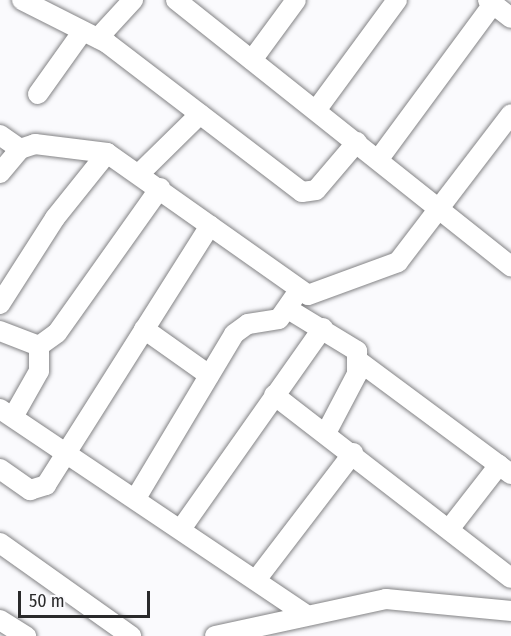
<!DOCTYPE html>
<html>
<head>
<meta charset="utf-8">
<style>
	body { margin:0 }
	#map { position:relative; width:511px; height:636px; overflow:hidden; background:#fafafd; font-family:"Fira Sans Condensed",sans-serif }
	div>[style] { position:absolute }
	.roads { filter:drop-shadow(0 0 2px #838385) drop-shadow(0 0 2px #838385) }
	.street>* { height:20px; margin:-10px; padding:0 10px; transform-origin:10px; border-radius:10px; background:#fff }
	span { translate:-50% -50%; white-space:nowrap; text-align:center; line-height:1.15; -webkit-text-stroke:5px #fafafd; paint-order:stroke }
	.scale { position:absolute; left:18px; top:591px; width:132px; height:27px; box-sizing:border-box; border:3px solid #2a2a2b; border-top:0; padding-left:8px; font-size:18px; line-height:21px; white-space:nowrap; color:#2a2a2b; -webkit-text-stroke:4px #fafafd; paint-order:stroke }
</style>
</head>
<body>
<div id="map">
	<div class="roads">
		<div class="street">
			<i style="left:22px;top:0;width:95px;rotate:26.8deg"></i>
			<i style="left:107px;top:43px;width:245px;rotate:37.4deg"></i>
			<i style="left:302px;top:192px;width:14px;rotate:-8deg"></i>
			<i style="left:316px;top:190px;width:63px;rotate:-49.5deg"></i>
			<i style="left:176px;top:0;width:428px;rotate:38.5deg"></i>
			<i style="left:488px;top:0;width:29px;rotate:38deg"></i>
			<i style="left:98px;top:38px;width:52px;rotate:-47.4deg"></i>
			<i style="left:252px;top:60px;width:74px;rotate:-53.7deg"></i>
			<i style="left:38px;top:94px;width:77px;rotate:-54.5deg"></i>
			<i style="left:317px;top:109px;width:135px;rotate:-53.7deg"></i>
			<i style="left:0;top:135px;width:24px;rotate:35deg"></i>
			<i style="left:378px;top:160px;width:194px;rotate:-53.6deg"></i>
			<i style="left:0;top:173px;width:31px;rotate:-50deg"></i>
			<i style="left:20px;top:149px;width:16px;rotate:-18deg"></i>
			<i style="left:35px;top:144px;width:73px;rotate:7.1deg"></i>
			<i style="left:107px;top:153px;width:246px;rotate:35.2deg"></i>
			<i style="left:308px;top:295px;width:96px;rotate:-20.1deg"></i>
			<i style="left:398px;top:262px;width:186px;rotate:-52.6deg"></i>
			<i style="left:140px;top:173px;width:84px;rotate:-44.5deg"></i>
			<i style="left:0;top:304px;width:102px;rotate:-57.4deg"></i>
			<i style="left:55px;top:218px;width:83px;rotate:-51.3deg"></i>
			<i style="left:288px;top:309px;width:81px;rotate:31.3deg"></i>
			<i style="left:357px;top:351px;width:23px;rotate:90deg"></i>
			<i style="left:357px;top:374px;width:67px;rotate:117.7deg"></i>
			<i style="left:144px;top:329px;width:80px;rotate:35.3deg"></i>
			<i style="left:0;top:331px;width:42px;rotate:21deg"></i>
			<i style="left:39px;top:346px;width:22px;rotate:-36deg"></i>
			<i style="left:57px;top:333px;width:178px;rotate:-54.6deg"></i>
			<i style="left:360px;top:362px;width:188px;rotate:36.6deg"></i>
			<i style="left:274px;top:395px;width:299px;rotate:37.7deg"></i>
			<i style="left:0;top:409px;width:367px;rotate:33.9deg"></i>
			<i style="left:13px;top:417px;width:53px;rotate:-60.5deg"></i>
			<i style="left:39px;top:371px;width:25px;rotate:-90deg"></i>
			<i style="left:0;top:469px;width:37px;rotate:35deg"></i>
			<i style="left:30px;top:490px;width:17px;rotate:-17deg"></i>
			<i style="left:46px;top:485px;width:307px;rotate:-57.7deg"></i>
			<i style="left:136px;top:498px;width:191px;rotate:-59.1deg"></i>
			<i style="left:234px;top:334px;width:17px;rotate:-36deg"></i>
			<i style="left:248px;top:324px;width:31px;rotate:-9deg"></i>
			<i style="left:279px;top:319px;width:33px;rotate:-55deg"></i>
			<i style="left:450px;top:528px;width:80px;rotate:-52.1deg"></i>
			<i style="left:181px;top:529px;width:246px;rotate:-54.8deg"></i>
			<i style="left:0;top:543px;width:161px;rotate:35.4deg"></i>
			<i style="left:256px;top:580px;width:160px;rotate:-52.6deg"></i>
			<i style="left:0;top:620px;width:31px;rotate:32deg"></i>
			<i style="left:215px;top:636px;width:175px;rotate:-12.2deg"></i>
			<i style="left:386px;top:599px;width:126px;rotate:5.5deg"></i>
		</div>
	</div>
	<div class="scale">50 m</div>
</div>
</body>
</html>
